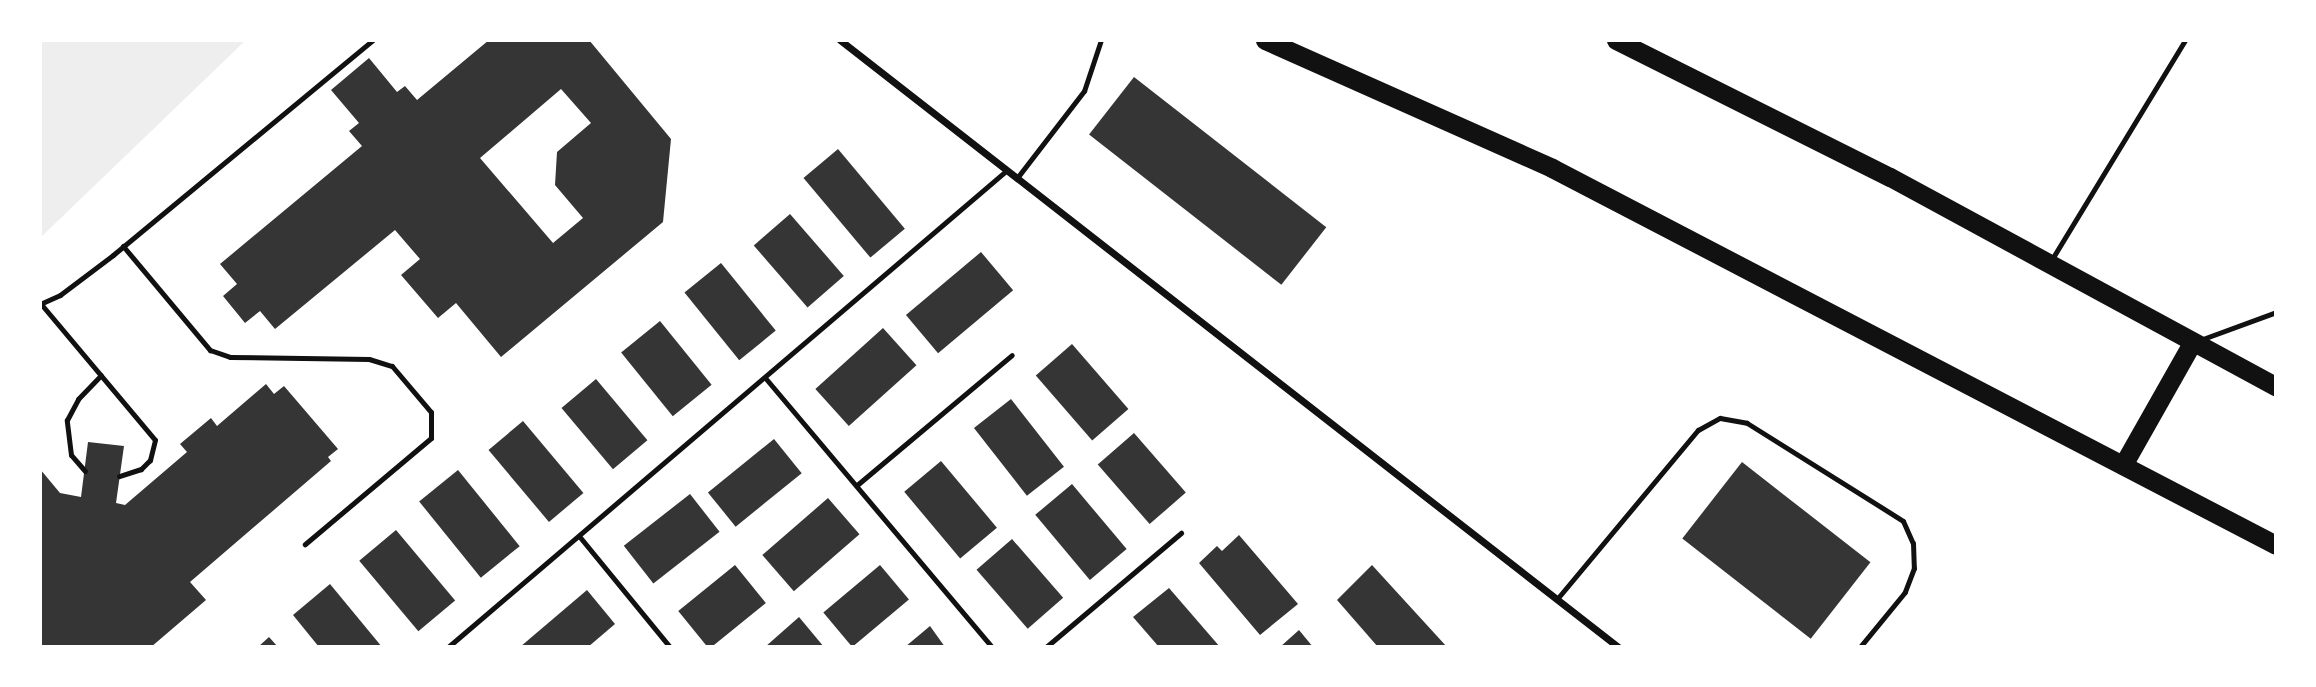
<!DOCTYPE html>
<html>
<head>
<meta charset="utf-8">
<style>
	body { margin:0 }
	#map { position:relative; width:2316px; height:687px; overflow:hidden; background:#fff; font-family:Cabin,sans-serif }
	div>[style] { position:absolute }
	.green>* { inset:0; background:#eee }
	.building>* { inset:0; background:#353535; transform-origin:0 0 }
	.service>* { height:5px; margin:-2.5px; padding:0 2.5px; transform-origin:2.5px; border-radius:2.5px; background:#111 }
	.minor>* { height:7px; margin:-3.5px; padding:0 3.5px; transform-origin:3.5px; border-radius:3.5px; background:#111 }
	.trunk>* { height:19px; margin:-9.5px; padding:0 9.5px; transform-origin:9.5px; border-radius:9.5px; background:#111 }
	span { translate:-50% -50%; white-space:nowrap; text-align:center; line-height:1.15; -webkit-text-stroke:5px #fff; paint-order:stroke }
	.frame { position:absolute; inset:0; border:42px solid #fff; pointer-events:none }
</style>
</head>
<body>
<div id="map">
	<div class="green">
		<i style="clip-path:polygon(40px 40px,246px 40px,40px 238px)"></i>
	</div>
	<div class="building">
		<i style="clip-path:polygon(evenodd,489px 40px,589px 40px,671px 139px,663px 222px,501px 357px,456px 303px,438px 318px,401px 275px,420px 259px,395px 230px,275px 329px,260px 311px,245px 323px,223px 296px,237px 284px,220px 264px,362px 146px,349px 131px,359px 123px,331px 90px,369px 58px,397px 92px,405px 86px,417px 100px,489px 40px,561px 89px,591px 123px,557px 152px,555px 185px,583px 218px,553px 243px,480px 158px,561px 89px)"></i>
		<i style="left:1134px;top:77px;width:244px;height:73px;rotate:38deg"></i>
		<i style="left:838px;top:149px;width:104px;height:45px;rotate:50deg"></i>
		<i style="left:790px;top:214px;width:82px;height:48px;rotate:49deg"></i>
		<i style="left:981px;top:252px;width:50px;height:98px;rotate:50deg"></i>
		<i style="left:721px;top:263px;width:87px;height:47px;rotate:51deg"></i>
		<i style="left:660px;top:321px;width:82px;height:50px;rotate:51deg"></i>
		<i style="left:883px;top:328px;width:50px;height:91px;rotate:48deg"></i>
		<i style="left:1072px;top:344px;width:86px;height:48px;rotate:49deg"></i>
		<i style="left:596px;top:379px;width:80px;height:45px;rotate:50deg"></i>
		<i style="clip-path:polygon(266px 384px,274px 394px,284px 386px,338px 449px,328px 457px,331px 461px,190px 582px,206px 600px,151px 647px,40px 647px,40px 469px,60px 493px,81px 497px,88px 442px,124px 446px,116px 503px,125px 505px,187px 452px,180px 444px,211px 418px,217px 426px)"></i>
		<i style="left:1011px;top:399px;width:86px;height:47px;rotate:52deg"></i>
		<i style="left:523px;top:421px;width:94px;height:45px;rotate:50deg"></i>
		<i style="left:1134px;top:433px;width:79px;height:48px;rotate:49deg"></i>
		<i style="left:774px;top:439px;width:44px;height:85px;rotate:51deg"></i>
		<i style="left:941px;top:461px;width:87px;height:48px;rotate:50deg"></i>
		<i style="left:1742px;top:462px;width:163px;height:97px;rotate:38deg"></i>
		<i style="left:458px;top:470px;width:98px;height:50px;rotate:51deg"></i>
		<i style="left:1072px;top:484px;width:85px;height:48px;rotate:50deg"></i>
		<i style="left:690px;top:494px;width:48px;height:84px;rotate:52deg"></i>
		<i style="left:828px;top:498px;width:48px;height:87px;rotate:49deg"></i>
		<i style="left:396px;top:530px;width:92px;height:48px;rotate:50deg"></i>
		<i style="clip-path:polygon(1239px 535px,1298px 604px,1260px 635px,1199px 563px,1217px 546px,1222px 551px)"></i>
		<i style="left:1012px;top:539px;width:78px;height:47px;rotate:49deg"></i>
		<i style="left:735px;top:565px;width:49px;height:73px;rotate:51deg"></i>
		<i style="left:880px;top:565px;width:45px;height:74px;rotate:50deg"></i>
		<i style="clip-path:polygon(1372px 565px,1447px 647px,1378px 647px,1337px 600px)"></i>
		<i style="clip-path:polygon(330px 584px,382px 647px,319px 647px,293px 615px)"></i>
		<i style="clip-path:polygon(1169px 588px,1220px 647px,1159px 647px,1133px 617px)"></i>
		<i style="clip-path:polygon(587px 590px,615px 624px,588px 647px,520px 647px)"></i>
		<i style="clip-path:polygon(799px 617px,824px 647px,765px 647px)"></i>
		<i style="clip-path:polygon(930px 626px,945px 647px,905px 647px)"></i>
		<i style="clip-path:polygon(1299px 630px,1313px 647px,1280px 647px)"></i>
		<i style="clip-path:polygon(269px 637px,278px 647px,258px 647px)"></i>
	</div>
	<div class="service">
		<i style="left:1017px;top:178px;width:110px;rotate:-52.4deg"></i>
		<i style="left:1084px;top:91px;width:54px;rotate:-71.6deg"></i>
		<i style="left:123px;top:246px;width:136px;rotate:50.1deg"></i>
		<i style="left:210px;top:350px;width:21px;rotate:19deg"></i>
		<i style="left:230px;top:357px;width:139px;rotate:0.8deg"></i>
		<i style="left:369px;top:359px;width:24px;rotate:17deg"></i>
		<i style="left:392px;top:366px;width:60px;rotate:49.7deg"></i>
		<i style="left:431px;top:412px;width:26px;rotate:90deg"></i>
		<i style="left:431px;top:438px;width:165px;rotate:139.9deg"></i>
		<i style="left:2052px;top:259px;width:256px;rotate:-58.7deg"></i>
		<i style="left:40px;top:304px;width:22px;rotate:-24deg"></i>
		<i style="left:60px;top:295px;width:66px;rotate:-37deg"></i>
		<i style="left:113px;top:255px;width:337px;rotate:-39.6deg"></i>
		<i style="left:41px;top:304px;width:177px;rotate:50deg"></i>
		<i style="left:155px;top:440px;width:21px;rotate:104deg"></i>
		<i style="left:150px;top:460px;width:13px;rotate:135deg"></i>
		<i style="left:141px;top:469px;width:23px;rotate:162deg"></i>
		<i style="left:2200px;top:340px;width:81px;rotate:-20.2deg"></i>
		<i style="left:767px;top:380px;width:349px;rotate:49.9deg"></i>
		<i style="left:85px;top:471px;width:21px;rotate:-131deg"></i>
		<i style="left:71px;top:455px;width:35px;rotate:-97deg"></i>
		<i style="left:67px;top:420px;width:24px;rotate:-62deg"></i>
		<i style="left:78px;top:399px;width:33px;rotate:-46deg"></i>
		<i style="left:857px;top:485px;width:202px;rotate:-40deg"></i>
		<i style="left:579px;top:536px;width:144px;rotate:50.7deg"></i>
		<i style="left:1557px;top:599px;width:220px;rotate:-50.2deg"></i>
		<i style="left:1698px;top:430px;width:25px;rotate:-29deg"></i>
		<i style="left:1720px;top:418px;width:27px;rotate:10deg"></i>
		<i style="left:1747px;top:423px;width:184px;rotate:32.1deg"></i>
		<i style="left:1903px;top:521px;width:24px;rotate:66deg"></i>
		<i style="left:1913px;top:543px;width:25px;rotate:88deg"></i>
		<i style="left:1914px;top:568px;width:26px;rotate:111deg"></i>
		<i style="left:1905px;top:592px;width:71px;rotate:129.3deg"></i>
		<i style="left:448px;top:647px;width:735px;rotate:-40.47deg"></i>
		<i style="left:1046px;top:647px;width:177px;rotate:-40.2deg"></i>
	</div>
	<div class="minor">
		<i style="left:840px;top:40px;width:987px;rotate:37.96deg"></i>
	</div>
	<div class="trunk">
		<i style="left:1265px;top:40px;width:314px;rotate:24deg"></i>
		<i style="left:1552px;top:168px;width:816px;rotate:27.51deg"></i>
		<i style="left:1616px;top:40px;width:306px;rotate:26.6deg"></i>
		<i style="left:1890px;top:177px;width:439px;rotate:28.5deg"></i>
		<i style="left:2123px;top:465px;width:140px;rotate:-60.5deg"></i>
	</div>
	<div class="frame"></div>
</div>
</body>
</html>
